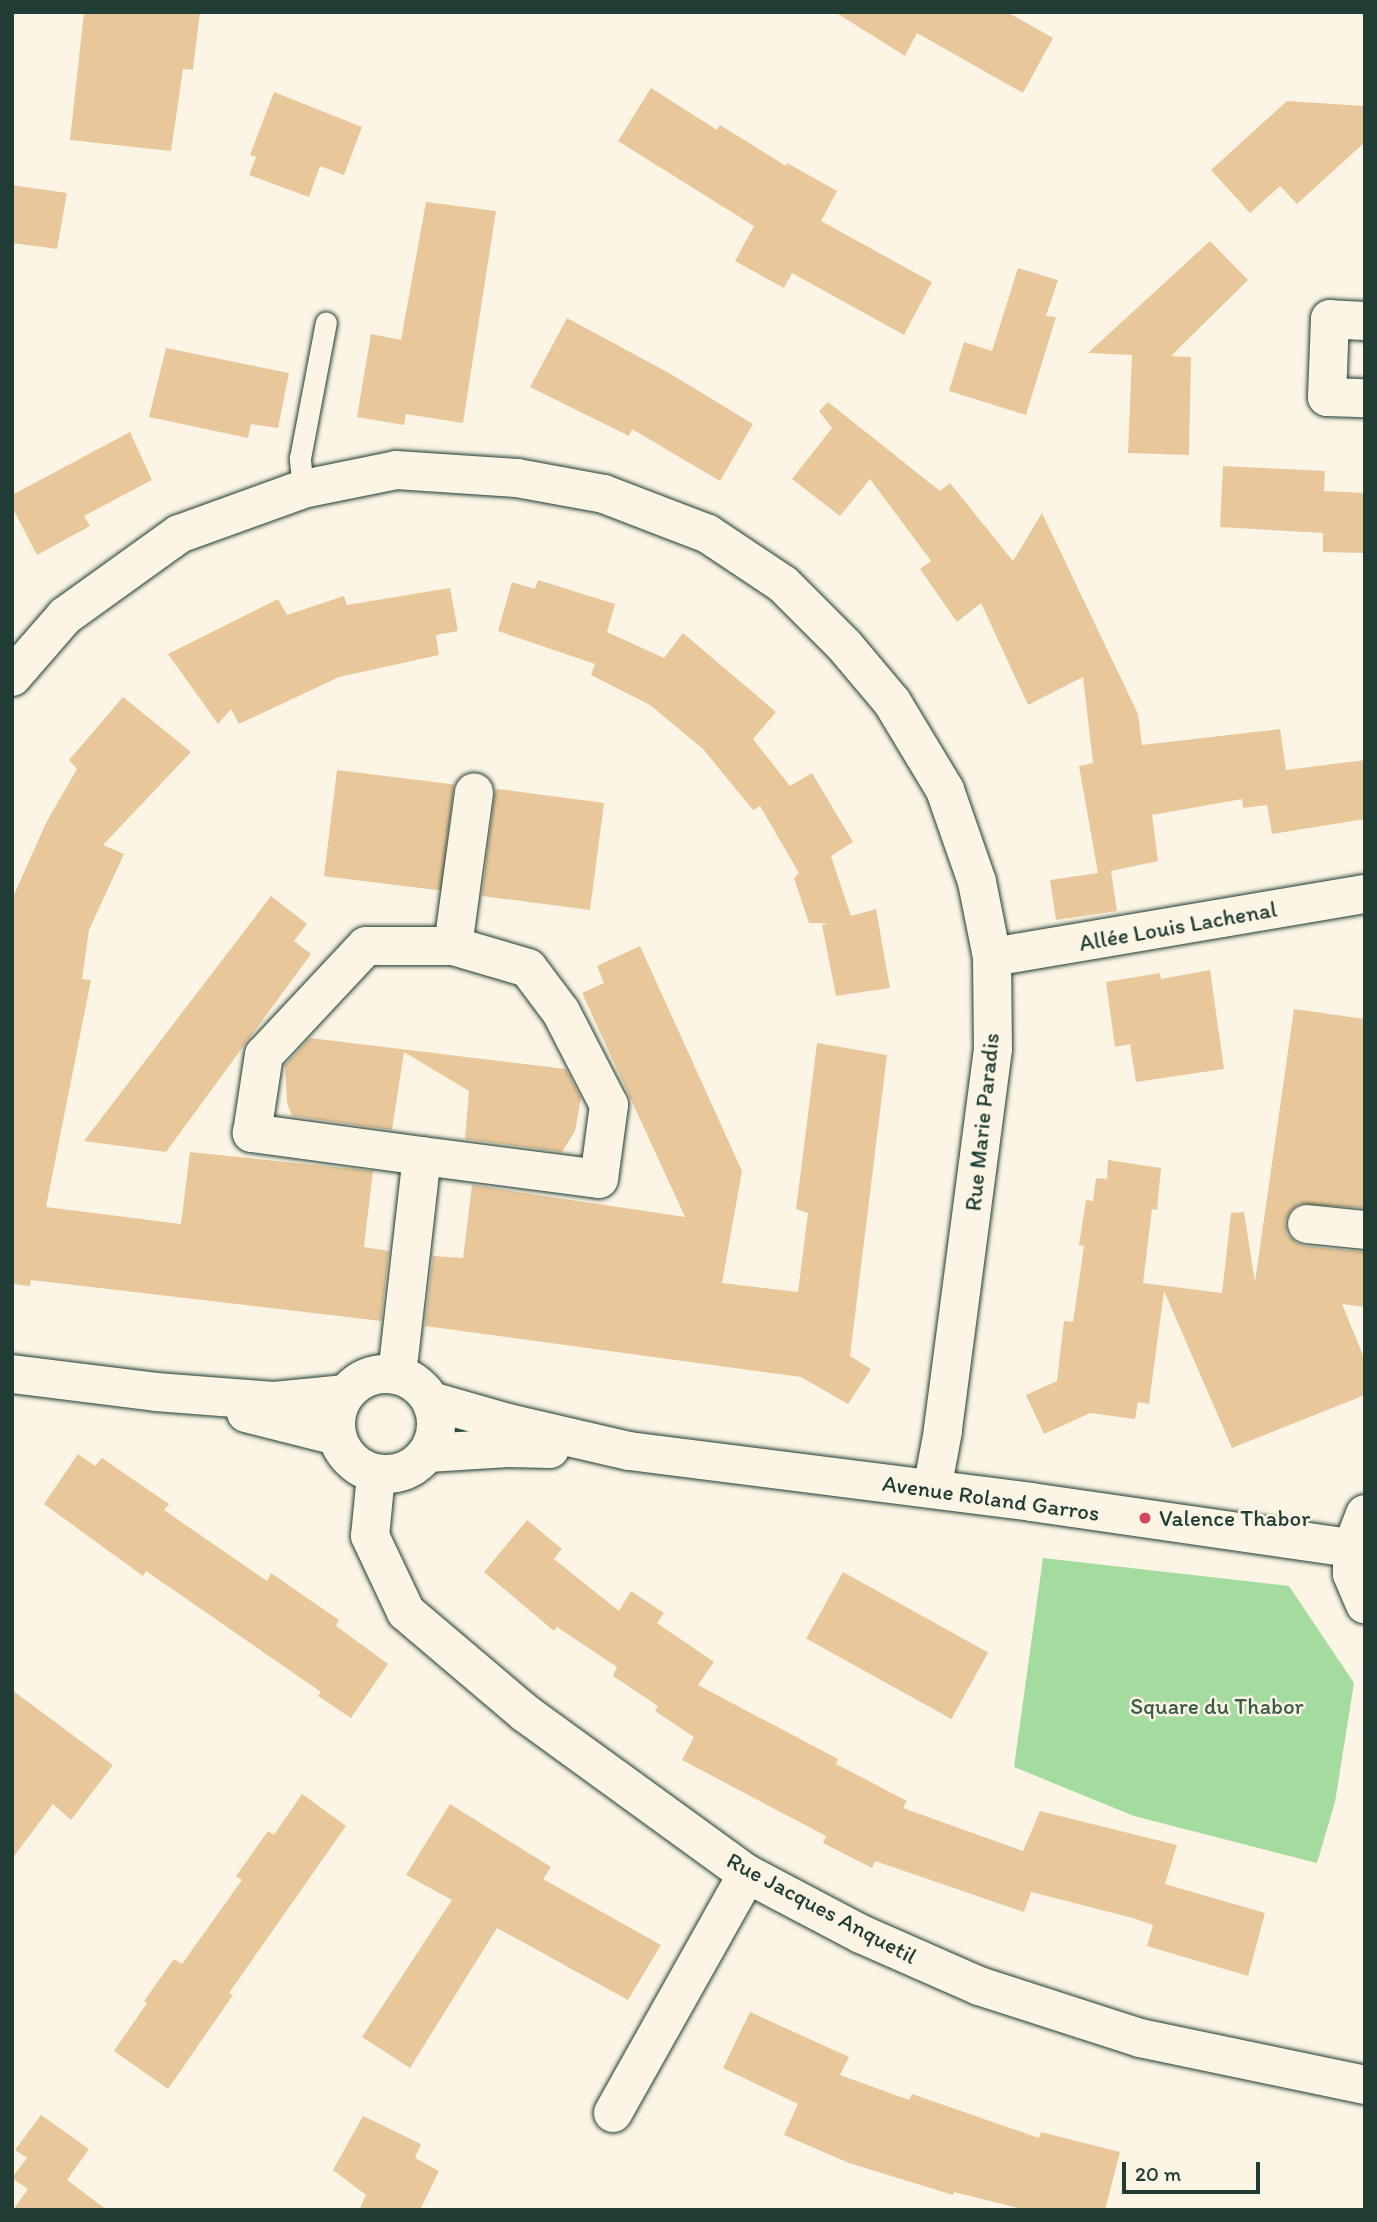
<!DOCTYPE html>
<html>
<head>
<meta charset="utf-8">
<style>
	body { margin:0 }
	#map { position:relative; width:1377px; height:2222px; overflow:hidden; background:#fcf5e5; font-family:Itim,sans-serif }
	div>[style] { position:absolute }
	.green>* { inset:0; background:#a4db9f }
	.building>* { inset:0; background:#e8c89a; transform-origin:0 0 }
	.roads { filter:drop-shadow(0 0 2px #1f3d34) drop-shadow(0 0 2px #1f3d34) }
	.service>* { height:21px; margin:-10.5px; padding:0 10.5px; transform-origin:10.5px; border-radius:10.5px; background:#fcf5e5 }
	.minor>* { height:38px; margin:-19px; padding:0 19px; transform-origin:19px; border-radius:19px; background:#fcf5e5 }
	.minor>.ring { margin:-19px; padding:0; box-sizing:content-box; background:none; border:38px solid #fcf5e5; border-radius:50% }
	.dots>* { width:19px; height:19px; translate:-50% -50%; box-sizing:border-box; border:4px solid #fcf5e5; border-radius:50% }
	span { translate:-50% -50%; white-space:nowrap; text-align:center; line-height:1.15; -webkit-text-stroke:5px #fcf5e5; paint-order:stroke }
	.street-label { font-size:23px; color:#1f3d34 }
	.poi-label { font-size:23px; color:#1f3d34 }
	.left { translate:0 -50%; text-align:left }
	.park-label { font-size:23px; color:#3a5d49 }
	.frame { position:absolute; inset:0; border:14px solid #1f3d34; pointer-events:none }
	.scale { position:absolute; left:1122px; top:2162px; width:138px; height:32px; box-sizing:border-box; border:4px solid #1f3d34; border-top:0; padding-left:9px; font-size:21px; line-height:24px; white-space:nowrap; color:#1f3d34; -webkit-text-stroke:5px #fcf5e5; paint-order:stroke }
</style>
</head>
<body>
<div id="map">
	<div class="green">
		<i style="clip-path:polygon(1043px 1558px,1289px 1586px,1354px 1683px,1335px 1802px,1317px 1863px,1134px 1816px,1014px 1767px)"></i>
	</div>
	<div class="building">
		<i style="clip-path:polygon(84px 12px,200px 12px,193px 70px,183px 69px,171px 151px,70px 140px)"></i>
		<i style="clip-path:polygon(835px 12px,1007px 12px,1053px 38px,1023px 93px,917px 33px,905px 56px)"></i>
		<i style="clip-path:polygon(651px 88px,717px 130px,720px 125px,786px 166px,787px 163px,837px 191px,821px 221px,932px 282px,904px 335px,792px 273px,784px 288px,735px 261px,754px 226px,618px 141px)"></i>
		<i style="clip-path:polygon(274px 92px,362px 127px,344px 175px,320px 166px,309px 197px,249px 175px,256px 157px,250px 155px)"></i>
		<i style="clip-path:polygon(1287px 101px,1365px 106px,1365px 142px,1297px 204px,1280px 186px,1250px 213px,1211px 170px)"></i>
		<i style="clip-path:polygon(12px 185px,67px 193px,57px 249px,12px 243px)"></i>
		<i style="clip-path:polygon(426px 202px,496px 211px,463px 423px,406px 414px,404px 425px,357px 417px,371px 334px,401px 340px)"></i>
		<i style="clip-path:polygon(1210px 241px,1248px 280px,1171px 356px,1191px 357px,1189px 455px,1128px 453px,1132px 355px,1088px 353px)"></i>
		<i style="clip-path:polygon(1018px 268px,1058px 280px,1046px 316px,1056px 317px,1026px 415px,949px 391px,964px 342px,992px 351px)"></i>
		<i style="clip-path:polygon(567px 318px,669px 373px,753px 424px,720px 481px,632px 429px,629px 436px,530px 387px)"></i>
		<i style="clip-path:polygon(166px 348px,289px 373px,278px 428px,251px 424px,248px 438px,149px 417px)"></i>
		<i style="clip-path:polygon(828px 402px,940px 491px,950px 483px,1013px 561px,1042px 513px,1138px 714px,1142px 745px,1280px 729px,1286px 770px,1365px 760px,1365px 819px,1272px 834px,1267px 805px,1243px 808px,1242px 799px,1152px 815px,1158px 861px,1111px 871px,1117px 911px,1056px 920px,1050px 880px,1098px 873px,1079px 766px,1093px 763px,1083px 677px,1028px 705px,981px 603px,957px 622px,920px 569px,931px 561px,870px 479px,840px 516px,792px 479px,832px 428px,819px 411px)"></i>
		<i style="clip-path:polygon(130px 432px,152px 480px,84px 516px,90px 526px,37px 555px,12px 507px,12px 495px)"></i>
		<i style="clip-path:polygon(1223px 466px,1325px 471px,1324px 491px,1365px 493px,1365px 553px,1323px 552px,1323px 533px,1220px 527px)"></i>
		<i style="clip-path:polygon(538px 580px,615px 604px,607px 632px,664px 658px,683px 633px,776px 712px,753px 739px,790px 786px,812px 773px,853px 842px,831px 856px,851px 916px,876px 909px,890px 988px,836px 996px,822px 925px,828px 923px,809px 923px,794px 878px,799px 873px,760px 806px,753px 810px,703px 749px,650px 705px,591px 675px,595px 664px,498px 631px,512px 582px,535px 589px)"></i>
		<i style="clip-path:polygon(450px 588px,458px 631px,436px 635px,439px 655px,339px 677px,239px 724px,231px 709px,218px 724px,168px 654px,278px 599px,287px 615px,344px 596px,347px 605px)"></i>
		<i style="clip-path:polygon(123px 697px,191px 752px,103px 845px,124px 854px,89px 930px,82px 979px,91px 980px,46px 1207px,181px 1224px,190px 1152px,373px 1171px,364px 1247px,389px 1251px,381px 1321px,31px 1280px,30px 1286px,12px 1284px,12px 899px,47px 821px,77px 769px,69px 760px)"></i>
		<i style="left:337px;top:770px;width:118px;height:107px;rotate:7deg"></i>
		<i style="clip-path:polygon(498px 789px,604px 803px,590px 910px,482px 896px,495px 791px)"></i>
		<i style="clip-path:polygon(271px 896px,307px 924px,294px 941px,311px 954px,166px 1152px,84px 1141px)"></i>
		<i style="clip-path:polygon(640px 946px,742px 1171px,722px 1283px,798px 1292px,808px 1213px,796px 1209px,817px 1043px,887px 1055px,850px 1356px,871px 1369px,848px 1404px,801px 1377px,425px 1326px,433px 1256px,463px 1258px,472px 1185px,685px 1217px,582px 993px,604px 983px,597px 966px)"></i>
		<i style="clip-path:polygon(1210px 970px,1224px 1069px,1136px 1082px,1130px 1044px,1115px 1047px,1106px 982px,1160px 973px,1161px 979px)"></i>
		<i style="clip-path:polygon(1294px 1009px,1365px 1019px,1365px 1208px,1299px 1204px,1290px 1211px,1285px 1222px,1287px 1234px,1295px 1242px,1304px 1246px,1365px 1252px,1365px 1307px,1342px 1304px,1365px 1360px,1365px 1395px,1232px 1448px,1164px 1291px,1149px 1404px,1138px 1402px,1135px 1419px,1090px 1413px,1044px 1434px,1026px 1395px,1057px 1381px,1064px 1321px,1073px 1322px,1084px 1246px,1079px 1245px,1086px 1200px,1093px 1201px,1096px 1178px,1107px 1179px,1108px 1160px,1161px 1168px,1157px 1210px,1152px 1209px,1143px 1283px,1222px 1293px,1231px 1213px,1244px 1212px,1255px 1282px)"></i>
		<i style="clip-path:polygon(310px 1038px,566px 1069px,581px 1098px,575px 1131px,562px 1152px,465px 1139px,469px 1091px,404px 1052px,392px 1130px,292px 1116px,287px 1103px,285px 1065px)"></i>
		<i style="clip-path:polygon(78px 1454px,95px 1466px,102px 1458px,169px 1504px,164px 1510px,267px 1581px,271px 1573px,339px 1620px,336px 1626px,388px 1664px,351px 1718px,318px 1696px,321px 1692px,146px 1571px,143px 1576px,44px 1504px)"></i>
		<i style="clip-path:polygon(527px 1520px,562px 1549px,554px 1559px,619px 1611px,631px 1591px,664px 1613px,657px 1623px,714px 1662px,698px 1685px,838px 1759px,836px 1764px,907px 1801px,903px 1808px,1023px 1851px,1040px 1811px,1177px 1845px,1165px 1884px,1265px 1913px,1248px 1976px,1147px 1946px,1153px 1925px,1133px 1918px,1031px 1892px,1024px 1912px,875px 1861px,872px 1868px,823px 1843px,826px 1836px,682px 1760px,694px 1737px,655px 1711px,658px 1706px,613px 1676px,617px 1667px,557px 1627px,554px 1631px,484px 1572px)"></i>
		<i style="left:843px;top:1572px;width:166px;height:76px;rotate:29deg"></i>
		<i style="clip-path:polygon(12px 1690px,113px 1765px,71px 1820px,53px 1804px,12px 1859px)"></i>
		<i style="clip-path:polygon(302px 1794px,346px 1826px,229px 1993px,233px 1995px,168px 2089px,114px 2051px,147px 2003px,144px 2001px,174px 1959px,182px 1964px,242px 1880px,236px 1876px,268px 1831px,274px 1835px)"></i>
		<i style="clip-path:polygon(450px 1804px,551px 1867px,543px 1879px,661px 1945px,628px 2000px,497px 1928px,410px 2068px,362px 2037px,452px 1900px,406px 1875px)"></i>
		<i style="clip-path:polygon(750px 2012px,849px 2057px,840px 2075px,909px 2100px,912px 2094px,1039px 2138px,1041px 2132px,1120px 2152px,1105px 2210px,1026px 2210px,954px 2192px,953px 2195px,849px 2163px,784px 2135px,798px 2104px,723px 2068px)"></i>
		<i style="clip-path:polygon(41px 2115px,89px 2149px,67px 2180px,107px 2210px,13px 2210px,28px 2189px,12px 2178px,27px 2158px,15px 2150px)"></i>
		<i style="clip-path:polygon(363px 2116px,421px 2144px,415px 2158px,439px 2171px,420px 2210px,359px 2210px,366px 2195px,333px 2170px)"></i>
	</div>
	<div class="roads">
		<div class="service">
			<i style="left:303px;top:489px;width:31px;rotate:-96deg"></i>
			<i style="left:300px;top:458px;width:138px;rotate:-79.2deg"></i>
		</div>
		<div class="minor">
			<i style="left:1365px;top:321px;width:35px;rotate:-177deg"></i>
			<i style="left:1330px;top:319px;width:78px;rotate:92.2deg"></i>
			<i style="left:1327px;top:397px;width:38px;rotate:2deg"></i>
			<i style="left:12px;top:677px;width:81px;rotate:-49deg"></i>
			<i style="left:65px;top:616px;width:140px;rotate:-35.7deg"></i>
			<i style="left:179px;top:534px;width:132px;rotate:-19.9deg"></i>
			<i style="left:303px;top:489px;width:95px;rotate:-11.5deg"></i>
			<i style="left:396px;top:470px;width:121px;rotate:3.8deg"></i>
			<i style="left:517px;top:478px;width:88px;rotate:10.4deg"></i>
			<i style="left:604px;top:494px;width:111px;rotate:21deg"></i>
			<i style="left:708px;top:534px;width:90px;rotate:33.7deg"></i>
			<i style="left:783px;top:584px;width:86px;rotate:45deg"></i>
			<i style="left:844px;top:645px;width:75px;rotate:49.9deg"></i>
			<i style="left:892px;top:702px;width:103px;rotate:58.9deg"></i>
			<i style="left:945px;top:790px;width:97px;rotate:70.8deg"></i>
			<i style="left:977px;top:882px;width:76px;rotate:78.7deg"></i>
			<i style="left:992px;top:957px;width:92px;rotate:89.4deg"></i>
			<i style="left:993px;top:1049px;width:385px;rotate:97.5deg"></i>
			<i style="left:943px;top:1431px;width:59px;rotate:100.7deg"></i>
			<i style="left:992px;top:957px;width:378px;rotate:-9.6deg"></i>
			<i style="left:422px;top:1156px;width:172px;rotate:-172.3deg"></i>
			<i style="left:252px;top:1133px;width:79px;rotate:-81.3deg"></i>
			<i style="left:264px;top:1055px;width:149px;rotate:-46.9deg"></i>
			<i style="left:366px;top:946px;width:87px"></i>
			<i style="left:453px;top:946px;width:155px;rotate:-82.2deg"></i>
			<i style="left:1307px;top:1224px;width:58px;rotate:5.9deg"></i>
			<i class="ring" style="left:336px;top:1374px;width:62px;height:62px"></i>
			<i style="left:12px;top:1374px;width:145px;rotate:7.1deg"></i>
			<i style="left:156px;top:1392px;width:118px;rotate:4.4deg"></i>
			<i style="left:274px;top:1401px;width:72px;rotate:-5.6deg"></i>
			<i style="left:397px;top:1375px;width:220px;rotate:-83.5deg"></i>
			<i style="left:422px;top:1156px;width:178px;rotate:7.4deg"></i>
			<i style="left:599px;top:1179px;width:75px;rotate:-82.3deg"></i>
			<i style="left:609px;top:1105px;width:105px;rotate:-117.3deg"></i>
			<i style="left:561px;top:1012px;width:55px;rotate:-126.9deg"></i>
			<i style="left:528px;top:968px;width:78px;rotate:-163.7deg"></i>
			<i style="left:431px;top:1401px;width:80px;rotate:15.9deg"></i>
			<i style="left:508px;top:1423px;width:124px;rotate:13deg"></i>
			<i style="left:629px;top:1451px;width:405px;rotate:7.2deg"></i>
			<i style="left:1031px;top:1502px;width:324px;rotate:8.2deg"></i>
			<i style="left:246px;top:1413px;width:94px;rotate:14.2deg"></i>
			<i style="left:428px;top:1453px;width:80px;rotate:-3.6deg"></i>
			<i style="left:508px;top:1448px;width:42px;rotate:1.4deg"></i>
			<i style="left:376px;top:1475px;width:61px;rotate:95.6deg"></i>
			<i style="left:370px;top:1536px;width:84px;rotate:64.7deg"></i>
			<i style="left:406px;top:1612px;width:156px;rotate:40.3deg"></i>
			<i style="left:525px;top:1713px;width:274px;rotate:36deg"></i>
			<i style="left:747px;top:1874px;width:129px;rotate:27.8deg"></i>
			<i style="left:861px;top:1934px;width:129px;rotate:23.8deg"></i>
			<i style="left:979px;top:1986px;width:169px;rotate:17.9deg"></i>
			<i style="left:1140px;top:2038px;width:230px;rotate:11.8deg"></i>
			<i style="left:1365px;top:1514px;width:36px;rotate:111deg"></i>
			<i style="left:1352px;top:1548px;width:26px;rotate:90deg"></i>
			<i style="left:1352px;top:1574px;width:33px;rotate:67deg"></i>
			<i style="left:613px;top:2113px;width:274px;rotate:-60.7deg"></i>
		</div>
	</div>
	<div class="dots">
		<i style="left:1145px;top:1518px;background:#d1495b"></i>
	</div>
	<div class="street-label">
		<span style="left:1178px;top:926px;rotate:-10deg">Allée Louis Lachenal</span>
		<span style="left:982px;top:1122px;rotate:-84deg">Rue Marie Paradis</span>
		<span style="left:991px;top:1498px;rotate:8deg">Avenue Roland Garros</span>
		<span style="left:822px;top:1908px;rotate:28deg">Rue Jacques Anquetil</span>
	</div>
	<div class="poi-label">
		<span class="left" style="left:1159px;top:1518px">Valence Thabor</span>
	</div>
	<div class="park-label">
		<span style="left:1217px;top:1706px">Square du Thabor</span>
	</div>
	<div class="frame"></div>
	<div class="scale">20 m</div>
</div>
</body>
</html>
